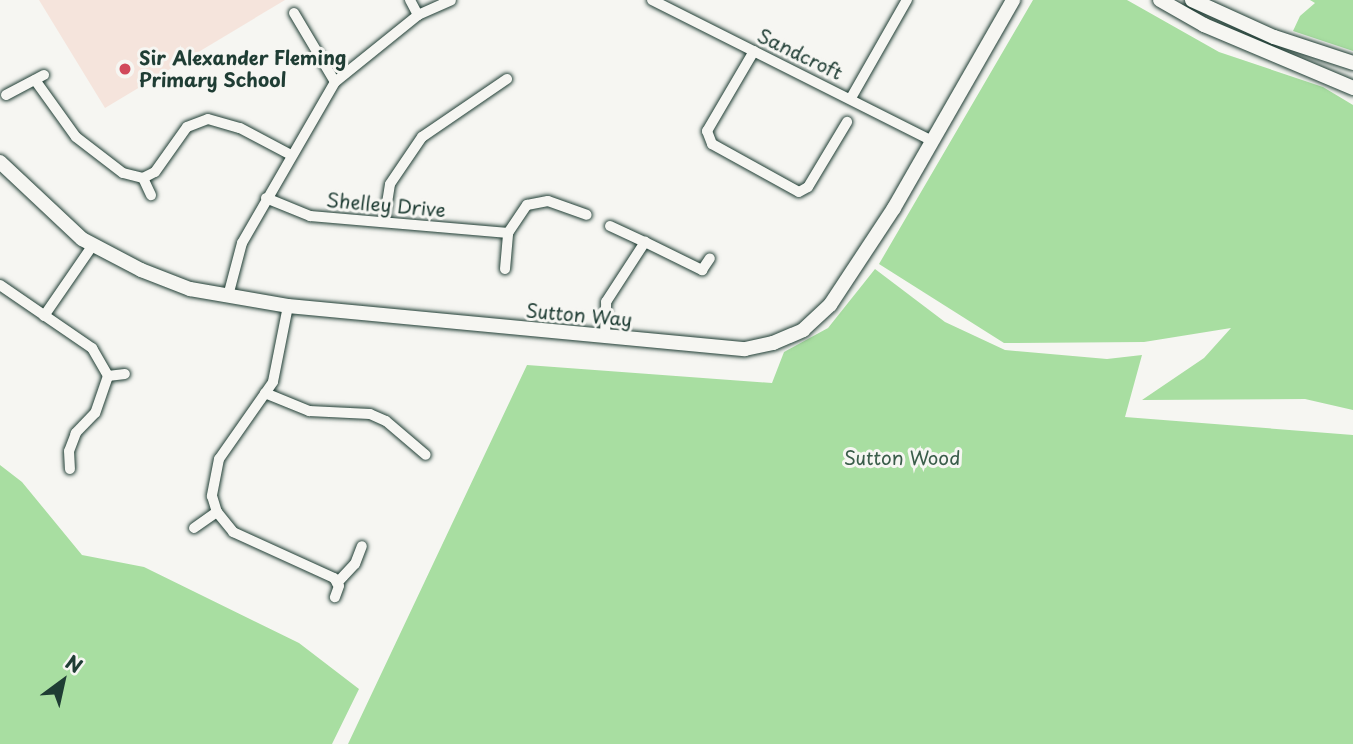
<!DOCTYPE html>
<html>
<head>
<meta charset="utf-8">
<style>
	body { margin:0 }
	#map { position:relative; width:1353px; height:744px; overflow:hidden; background:#f6f6f2; font-family:"Playpen Sans",sans-serif }
	div>[style] { position:absolute }
	.built>* { inset:0; background:#f5e4dc }
	.green>* { inset:0; background:#a8dea1 }
	.roads { filter:drop-shadow(0 0 2px #1f3d34) drop-shadow(0 0 2px #1f3d34) }
	.street>* { height:10px; margin:-5px; padding:0 5px; transform-origin:5px; border-radius:5px; background:#f6f6f2 }
	.secondary>* { height:14px; margin:-7px; padding:0 7px; transform-origin:7px; border-radius:7px; background:#f6f6f2 }
	.dots>* { width:19px; height:19px; translate:-50% -50%; box-sizing:border-box; border:4px solid #f6f6f2; border-radius:50% }
	span { translate:-50% -50%; white-space:nowrap; text-align:center; line-height:1.15; -webkit-text-stroke:6px #f6f6f2; paint-order:stroke }
	.street-label { font-size:19px; color:#1f3d34 }
	.poi-label { font-size:19px; color:#1f3d34; font-weight:700 }
	.left { translate:0 -50%; text-align:left }
	.park-label { font-size:19px; color:#3a5d4a }
	.north { position:absolute; left:28px; top:646px; width:70px; height:70px; -webkit-text-stroke:5px #f6f6f2; paint-order:stroke; rotate:33deg; font-size:19px; font-weight:700; line-height:28px; text-align:center; color:#1f3d34 }
	.north::after { content:''; display:block; margin:auto; width:24px; height:32px; background:#1f3d34; clip-path:polygon(50% 0,100% 100%,50% 72%,0 100%) }
</style>
</head>
<body>
<div id="map">
	<div class="built">
		<i style="clip-path:polygon(39px 0,285px 0,105px 108px)"></i>
	</div>
	<div class="green">
		<i style="clip-path:polygon(1033px 0,1127px 0,1219px 52px,1323px 87px,1353px 105px,1353px 410px,1305px 399px,1142px 400px,1204px 358px,1231px 328px,1144px 342px,1004px 343px,879px 264px)"></i>
		<i style="clip-path:polygon(1310px 0,1353px 0,1353px 51px,1293px 31px,1300px 16px,1315px 3px)"></i>
		<i style="clip-path:polygon(875px 269px,945px 322px,1005px 350px,1107px 359px,1142px 355px,1125px 417px,1353px 435px,1353px 744px,348px 744px,527px 365px,772px 383px,784px 352px,828px 328px)"></i>
		<i style="clip-path:polygon(0 465px,22px 482px,82px 555px,144px 567px,299px 643px,359px 689px,332px 744px,0 744px)"></i>
	</div>
	<div class="roads">
		<div class="street">
			<i style="left:410px;top:0;width:17px;rotate:62deg"></i>
			<i style="left:652px;top:0;width:313px;rotate:26.7deg"></i>
			<i style="left:294px;top:13px;width:80px;rotate:59.3deg"></i>
			<i style="left:754px;top:51px;width:93px;rotate:120.4deg"></i>
			<i style="left:707px;top:131px;width:14px;rotate:69deg"></i>
			<i style="left:712px;top:144px;width:99px;rotate:28.9deg"></i>
			<i style="left:799px;top:192px;width:10px;rotate:-29deg"></i>
			<i style="left:808px;top:187px;width:76px;rotate:-59deg"></i>
			<i style="left:35px;top:80px;width:70px;rotate:54.3deg"></i>
			<i style="left:76px;top:137px;width:59px;rotate:37.5deg"></i>
			<i style="left:123px;top:173px;width:21px;rotate:14deg"></i>
			<i style="left:143px;top:178px;width:13px;rotate:-27deg"></i>
			<i style="left:155px;top:172px;width:55px;rotate:-54.6deg"></i>
			<i style="left:187px;top:127px;width:22px;rotate:-21deg"></i>
			<i style="left:208px;top:119px;width:33px;rotate:16deg"></i>
			<i style="left:240px;top:128px;width:58px;rotate:27.9deg"></i>
			<i style="left:6px;top:95px;width:43px;rotate:-27.8deg"></i>
			<i style="left:851px;top:98px;width:113px;rotate:-60.3deg"></i>
			<i style="left:143px;top:178px;width:19px;rotate:65deg"></i>
			<i style="left:266px;top:198px;width:48px;rotate:22.2deg"></i>
			<i style="left:310px;top:216px;width:199px;rotate:4.9deg"></i>
			<i style="left:508px;top:233px;width:34px;rotate:-56deg"></i>
			<i style="left:527px;top:205px;width:21px;rotate:-11deg"></i>
			<i style="left:548px;top:201px;width:41px;rotate:19.7deg"></i>
			<i style="left:384px;top:222px;width:38px;rotate:-81deg"></i>
			<i style="left:390px;top:184px;width:57px;rotate:-55.8deg"></i>
			<i style="left:422px;top:137px;width:103px;rotate:-34.3deg"></i>
			<i style="left:610px;top:226px;width:38px;rotate:25deg"></i>
			<i style="left:505px;top:269px;width:36px;rotate:-85deg"></i>
			<i style="left:0;top:285px;width:112px;rotate:34.4deg"></i>
			<i style="left:92px;top:348px;width:32px;rotate:60deg"></i>
			<i style="left:108px;top:376px;width:39px;rotate:109deg"></i>
			<i style="left:95px;top:413px;width:28px;rotate:134deg"></i>
			<i style="left:76px;top:433px;width:19px;rotate:111deg"></i>
			<i style="left:69px;top:451px;width:18px;rotate:87deg"></i>
			<i style="left:228px;top:296px;width:55px;rotate:-75.2deg"></i>
			<i style="left:242px;top:243px;width:186px;rotate:-60deg"></i>
			<i style="left:335px;top:82px;width:107px;rotate:-38.9deg"></i>
			<i style="left:418px;top:15px;width:36px;rotate:-24deg"></i>
			<i style="left:288px;top:306px;width:77px;rotate:101.2deg"></i>
			<i style="left:273px;top:382px;width:94px;rotate:125deg"></i>
			<i style="left:219px;top:459px;width:38px;rotate:101deg"></i>
			<i style="left:212px;top:496px;width:17px;rotate:73deg"></i>
			<i style="left:217px;top:512px;width:26px;rotate:51deg"></i>
			<i style="left:233px;top:532px;width:111px;rotate:24.5deg"></i>
			<i style="left:334px;top:578px;width:9px;rotate:58deg"></i>
			<i style="left:339px;top:586px;width:12px;rotate:110deg"></i>
			<i style="left:44px;top:316px;width:86px;rotate:-55.4deg"></i>
			<i style="left:605px;top:336px;width:34px;rotate:-88deg"></i>
			<i style="left:606px;top:302px;width:72px;rotate:-57deg"></i>
			<i style="left:645px;top:242px;width:64px;rotate:26.2deg"></i>
			<i style="left:702px;top:270px;width:14px;rotate:-56deg"></i>
			<i style="left:108px;top:376px;width:17px;rotate:-7deg"></i>
			<i style="left:265px;top:393px;width:48px;rotate:22.2deg"></i>
			<i style="left:309px;top:411px;width:61px;rotate:2.8deg"></i>
			<i style="left:370px;top:414px;width:17px;rotate:24deg"></i>
			<i style="left:386px;top:421px;width:52px;rotate:40.4deg"></i>
			<i style="left:194px;top:528px;width:28px;rotate:-35deg"></i>
			<i style="left:337px;top:583px;width:26px;rotate:-47deg"></i>
			<i style="left:355px;top:564px;width:19px;rotate:-69deg"></i>
		</div>
		<div class="secondary">
			<i style="left:1160px;top:0;width:51px;rotate:29.6deg"></i>
			<i style="left:1204px;top:25px;width:162px;rotate:22.9deg"></i>
			<i style="left:1192px;top:0;width:90px;rotate:24.3deg"></i>
			<i style="left:1274px;top:37px;width:83px;rotate:18.2deg"></i>
			<i style="left:0;top:162px;width:112px;rotate:43.2deg"></i>
			<i style="left:82px;top:239px;width:67px;rotate:27.7deg"></i>
			<i style="left:141px;top:270px;width:53px;rotate:21.2deg"></i>
			<i style="left:190px;top:289px;width:99px;rotate:9.8deg"></i>
			<i style="left:288px;top:306px;width:459px;rotate:5.4deg"></i>
			<i style="left:745px;top:349px;width:29px;rotate:-12deg"></i>
			<i style="left:773px;top:343px;width:33px;rotate:-23deg"></i>
			<i style="left:803px;top:330px;width:37px;rotate:-43deg"></i>
			<i style="left:830px;top:305px;width:116px;rotate:-56.6deg"></i>
			<i style="left:894px;top:208px;width:240px;rotate:-60.2deg"></i>
		</div>
	</div>
	<div class="dots">
		<i style="left:125px;top:69px;background:#d1495b"></i>
	</div>
	<div class="street-label">
		<span style="left:800px;top:54px;rotate:26deg">Sandcroft</span>
		<span style="left:386px;top:205px;rotate:5deg">Shelley Drive</span>
		<span style="left:579px;top:315px;rotate:5deg">Sutton Way</span>
	</div>
	<div class="poi-label">
		<span class="left" style="left:139px;top:69px">Sir Alexander Fleming<br>Primary School</span>
	</div>
	<div class="park-label">
		<span style="left:902px;top:458px">Sutton Wood</span>
	</div>
	<div class="north">N</div>
</div>
</body>
</html>
